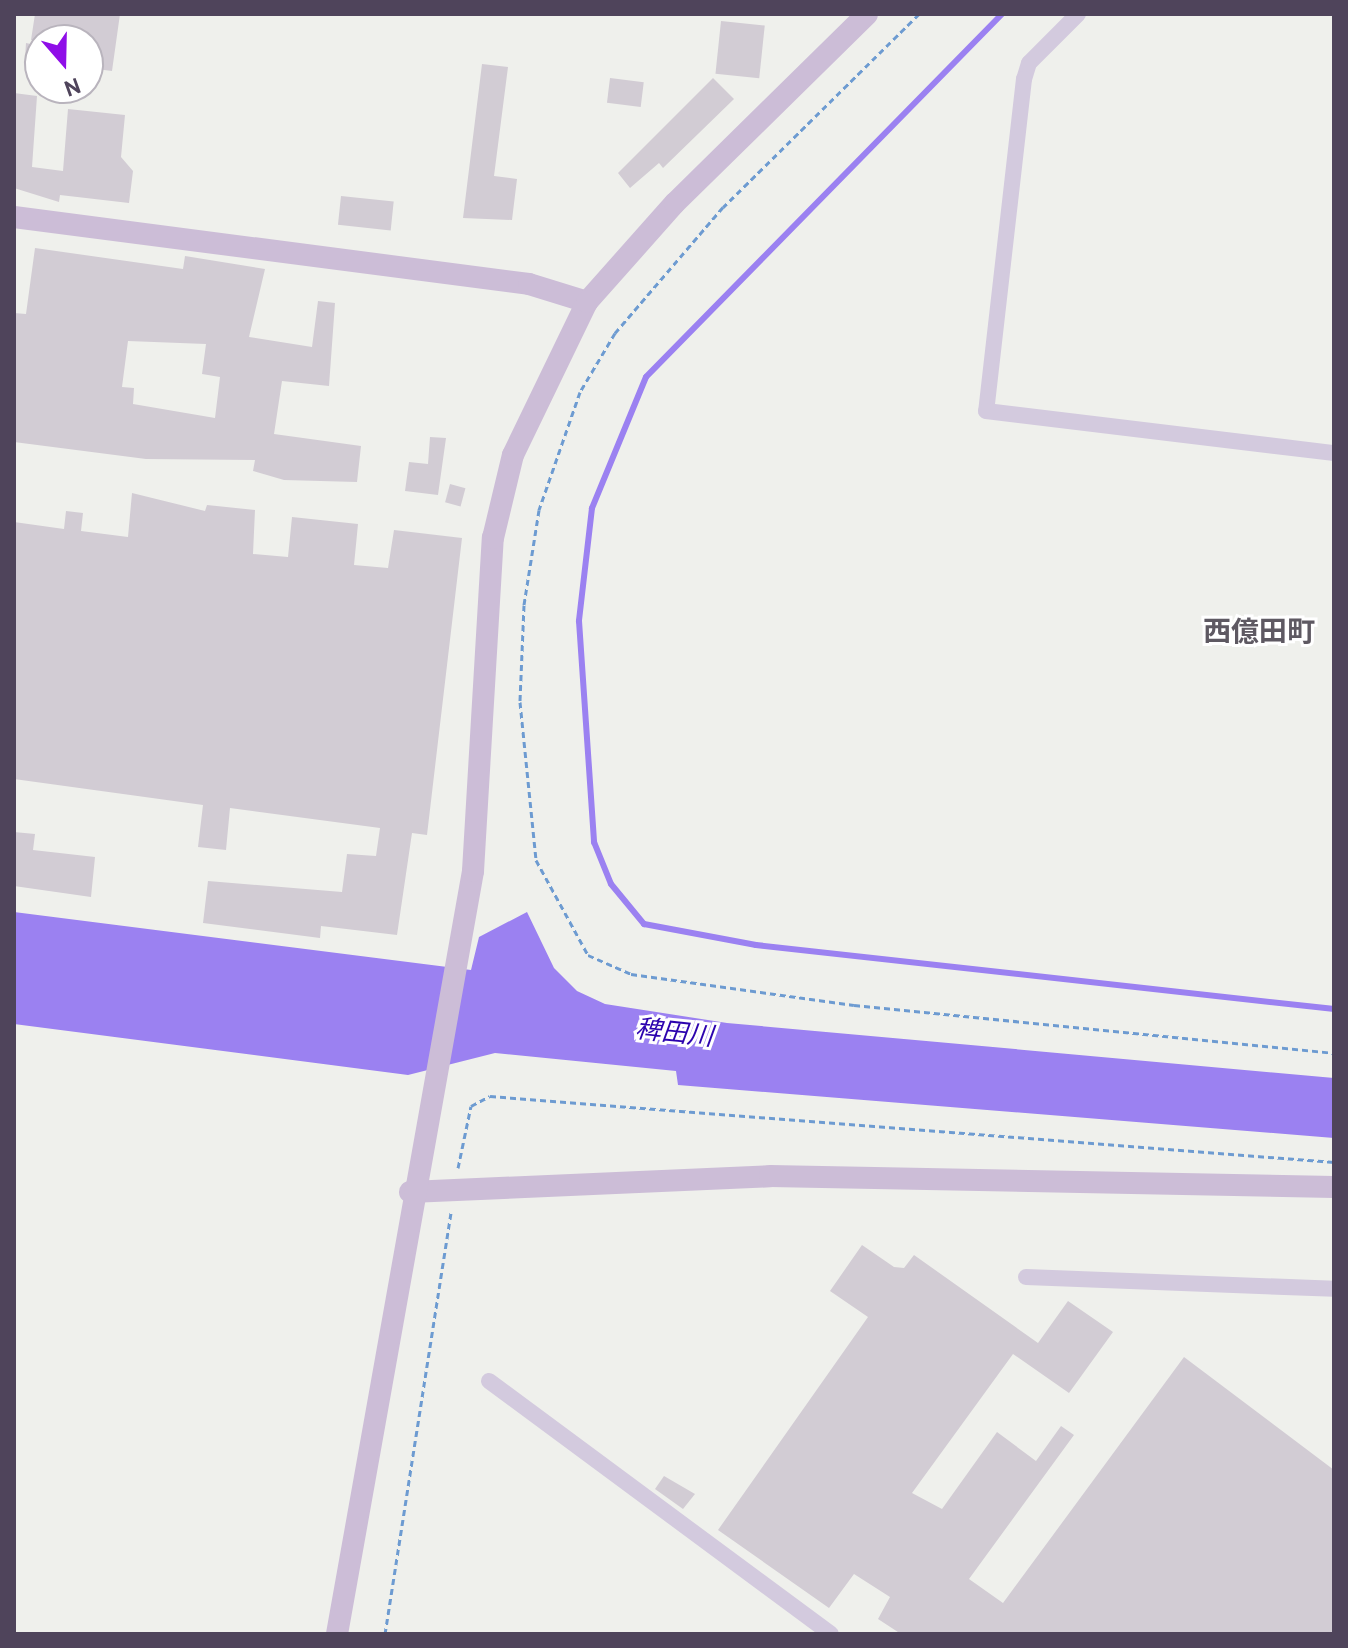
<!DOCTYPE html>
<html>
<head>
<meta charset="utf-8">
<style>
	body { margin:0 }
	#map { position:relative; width:1348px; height:1648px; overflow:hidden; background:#eff0ec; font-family:Overpass,"Noto Sans JP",sans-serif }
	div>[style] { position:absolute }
	.water>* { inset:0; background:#9b81f1 }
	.stream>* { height:6px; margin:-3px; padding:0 3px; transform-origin:3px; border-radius:3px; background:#9b81f1 }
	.building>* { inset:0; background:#d2ccd4; transform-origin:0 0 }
	.path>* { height:3px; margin-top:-1.5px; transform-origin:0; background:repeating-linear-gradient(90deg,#6d9bd1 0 6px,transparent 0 10px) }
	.street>* { height:16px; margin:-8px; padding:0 8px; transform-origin:8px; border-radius:8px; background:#d3cade }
	.secondary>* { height:22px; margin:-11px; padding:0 11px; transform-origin:11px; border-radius:11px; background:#ccbdd7 }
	span { translate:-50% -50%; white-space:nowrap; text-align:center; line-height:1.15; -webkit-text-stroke:6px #fff; paint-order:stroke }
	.water-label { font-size:26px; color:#2c03ae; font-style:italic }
	.quarter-label { font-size:28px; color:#5e5962; font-weight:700 }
	.frame { position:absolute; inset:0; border:16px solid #4f445b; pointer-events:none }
	.north { position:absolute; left:24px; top:24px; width:80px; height:80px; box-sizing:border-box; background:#fff; border:2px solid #b9b4bd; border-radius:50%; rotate:160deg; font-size:22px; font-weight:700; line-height:32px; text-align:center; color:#4f445b }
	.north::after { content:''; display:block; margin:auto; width:28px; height:36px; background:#8f0ee8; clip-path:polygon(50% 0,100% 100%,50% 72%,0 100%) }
</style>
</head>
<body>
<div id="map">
	<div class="water">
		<i style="clip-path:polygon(14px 912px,471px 970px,479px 937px,527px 912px,554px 968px,577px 991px,605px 1004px,727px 1023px,1334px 1078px,1334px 1138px,678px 1085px,676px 1071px,495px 1053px,408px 1075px,14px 1024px)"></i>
	</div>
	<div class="stream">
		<i style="left:1002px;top:14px;width:508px;rotate:134.44deg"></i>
		<i style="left:646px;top:377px;width:142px;rotate:112.4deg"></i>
		<i style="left:592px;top:508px;width:114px;rotate:96.6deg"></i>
		<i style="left:579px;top:621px;width:222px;rotate:86.1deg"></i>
		<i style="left:594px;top:842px;width:45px;rotate:68deg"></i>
		<i style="left:611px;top:884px;width:52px;rotate:50.5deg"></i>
		<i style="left:644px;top:924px;width:114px;rotate:10.6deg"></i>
		<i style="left:756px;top:945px;width:582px;rotate:6.32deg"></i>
	</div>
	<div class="building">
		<i style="clip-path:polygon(35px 14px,120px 14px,112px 71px,88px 68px,88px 40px,31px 40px)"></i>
		<i style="left:721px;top:21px;width:44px;height:53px;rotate:6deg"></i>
		<i style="clip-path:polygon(26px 43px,40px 46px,40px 61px,25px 59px)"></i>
		<i style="clip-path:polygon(482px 64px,508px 67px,494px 176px,517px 179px,512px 220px,463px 218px)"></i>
		<i style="left:610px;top:78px;width:34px;height:25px;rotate:7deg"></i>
		<i style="clip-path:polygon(713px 78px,734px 99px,663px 168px,659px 163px,630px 188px,618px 173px)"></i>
		<i style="clip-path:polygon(14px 93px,37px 96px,32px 167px,63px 171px,68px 109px,125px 115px,121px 157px,133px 171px,129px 203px,60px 195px,59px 202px,14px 188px)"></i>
		<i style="left:341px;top:196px;width:53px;height:29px;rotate:6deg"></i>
		<i style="clip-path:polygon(evenodd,35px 248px,183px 269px,185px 256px,265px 269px,249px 337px,312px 347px,318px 301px,335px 303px,329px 386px,282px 381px,274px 434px,361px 446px,357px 482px,284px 480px,253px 471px,255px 460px,146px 459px,14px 442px,14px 313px,26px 314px,35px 248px,128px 341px,206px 344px,202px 374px,220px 377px,215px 418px,133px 404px,134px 388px,122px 387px,128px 341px)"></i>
		<i style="clip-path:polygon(430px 437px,446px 438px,438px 495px,405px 491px,409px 462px,428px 464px)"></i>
		<i style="left:450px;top:484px;width:16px;height:19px;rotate:15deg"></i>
		<i style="clip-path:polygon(132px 493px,205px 511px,207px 505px,255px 510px,253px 554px,288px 557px,292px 517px,358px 524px,354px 565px,388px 568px,394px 530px,462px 538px,427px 835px,412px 833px,397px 935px,321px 926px,320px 938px,203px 923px,208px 881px,342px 892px,347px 854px,376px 856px,380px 828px,230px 808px,226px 850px,198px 847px,203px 805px,14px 779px,14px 522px,64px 529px,66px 511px,83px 513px,81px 531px,128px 537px)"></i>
		<i style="clip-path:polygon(14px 832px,35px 834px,33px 850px,95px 857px,91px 897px,14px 886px)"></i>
		<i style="clip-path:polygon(862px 1245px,894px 1267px,904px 1268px,914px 1255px,1038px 1343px,1068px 1301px,1113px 1332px,1069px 1393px,1013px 1354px,912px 1493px,942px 1509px,997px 1432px,1036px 1461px,1061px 1426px,1074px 1435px,969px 1579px,1003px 1603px,1184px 1357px,1334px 1470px,1334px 1634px,901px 1634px,878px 1619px,890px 1597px,854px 1574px,829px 1608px,718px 1530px,868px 1317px,830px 1291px)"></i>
		<i style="clip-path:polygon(664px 1476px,695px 1494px,683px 1509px,655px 1489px)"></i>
	</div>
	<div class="path">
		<i style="left:919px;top:14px;width:275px;rotate:135.4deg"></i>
		<i style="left:723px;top:207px;width:166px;rotate:130.6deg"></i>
		<i style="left:615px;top:333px;width:69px;rotate:120.7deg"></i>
		<i style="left:580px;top:392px;width:125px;rotate:109.2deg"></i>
		<i style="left:539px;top:510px;width:96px;rotate:99deg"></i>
		<i style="left:524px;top:605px;width:97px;rotate:92.4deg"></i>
		<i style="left:520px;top:702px;width:159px;rotate:84.2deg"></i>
		<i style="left:536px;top:860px;width:108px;rotate:61.3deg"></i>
		<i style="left:588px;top:955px;width:47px;rotate:23.8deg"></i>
		<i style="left:631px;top:974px;width:225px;rotate:7.9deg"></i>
		<i style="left:854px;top:1005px;width:482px;rotate:5.7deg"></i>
		<i style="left:458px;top:1168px;width:63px;rotate:-78.2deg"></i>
		<i style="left:471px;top:1106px;width:21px;rotate:-28deg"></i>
		<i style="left:490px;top:1096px;width:847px;rotate:4.47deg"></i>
		<i style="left:385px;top:1634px;width:428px;rotate:-81.1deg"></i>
	</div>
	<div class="street">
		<i style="left:1078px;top:14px;width:69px;rotate:135deg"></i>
		<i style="left:1029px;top:63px;width:17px;rotate:107deg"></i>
		<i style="left:1024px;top:79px;width:334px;rotate:96.5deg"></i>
		<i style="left:986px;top:411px;width:351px;rotate:6.9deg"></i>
		<i style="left:1026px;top:1277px;width:308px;rotate:2.2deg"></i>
		<i style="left:489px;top:1381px;width:425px;rotate:36.5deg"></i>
	</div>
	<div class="secondary">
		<i style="left:14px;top:217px;width:519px;rotate:7.41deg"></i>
		<i style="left:529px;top:284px;width:61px;rotate:17.2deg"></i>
		<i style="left:410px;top:1192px;width:360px;rotate:-2.5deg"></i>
		<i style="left:770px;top:1176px;width:564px;rotate:1.12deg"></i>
		<i style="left:337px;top:1634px;width:775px;rotate:-79.89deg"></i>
		<i style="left:473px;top:871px;width:334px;rotate:-86.6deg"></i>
		<i style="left:493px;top:538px;width:85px;rotate:-76.5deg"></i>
		<i style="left:513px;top:455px;width:170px;rotate:-64.2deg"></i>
		<i style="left:587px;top:302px;width:132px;rotate:-48.4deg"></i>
		<i style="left:675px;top:203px;width:269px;rotate:-44.5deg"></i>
	</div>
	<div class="water-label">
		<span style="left:674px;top:1035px;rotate:6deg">稗田川</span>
	</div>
	<div class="quarter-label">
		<span style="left:1259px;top:634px">西億田町</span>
	</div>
	<div class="frame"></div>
	<div class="north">N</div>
</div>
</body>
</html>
